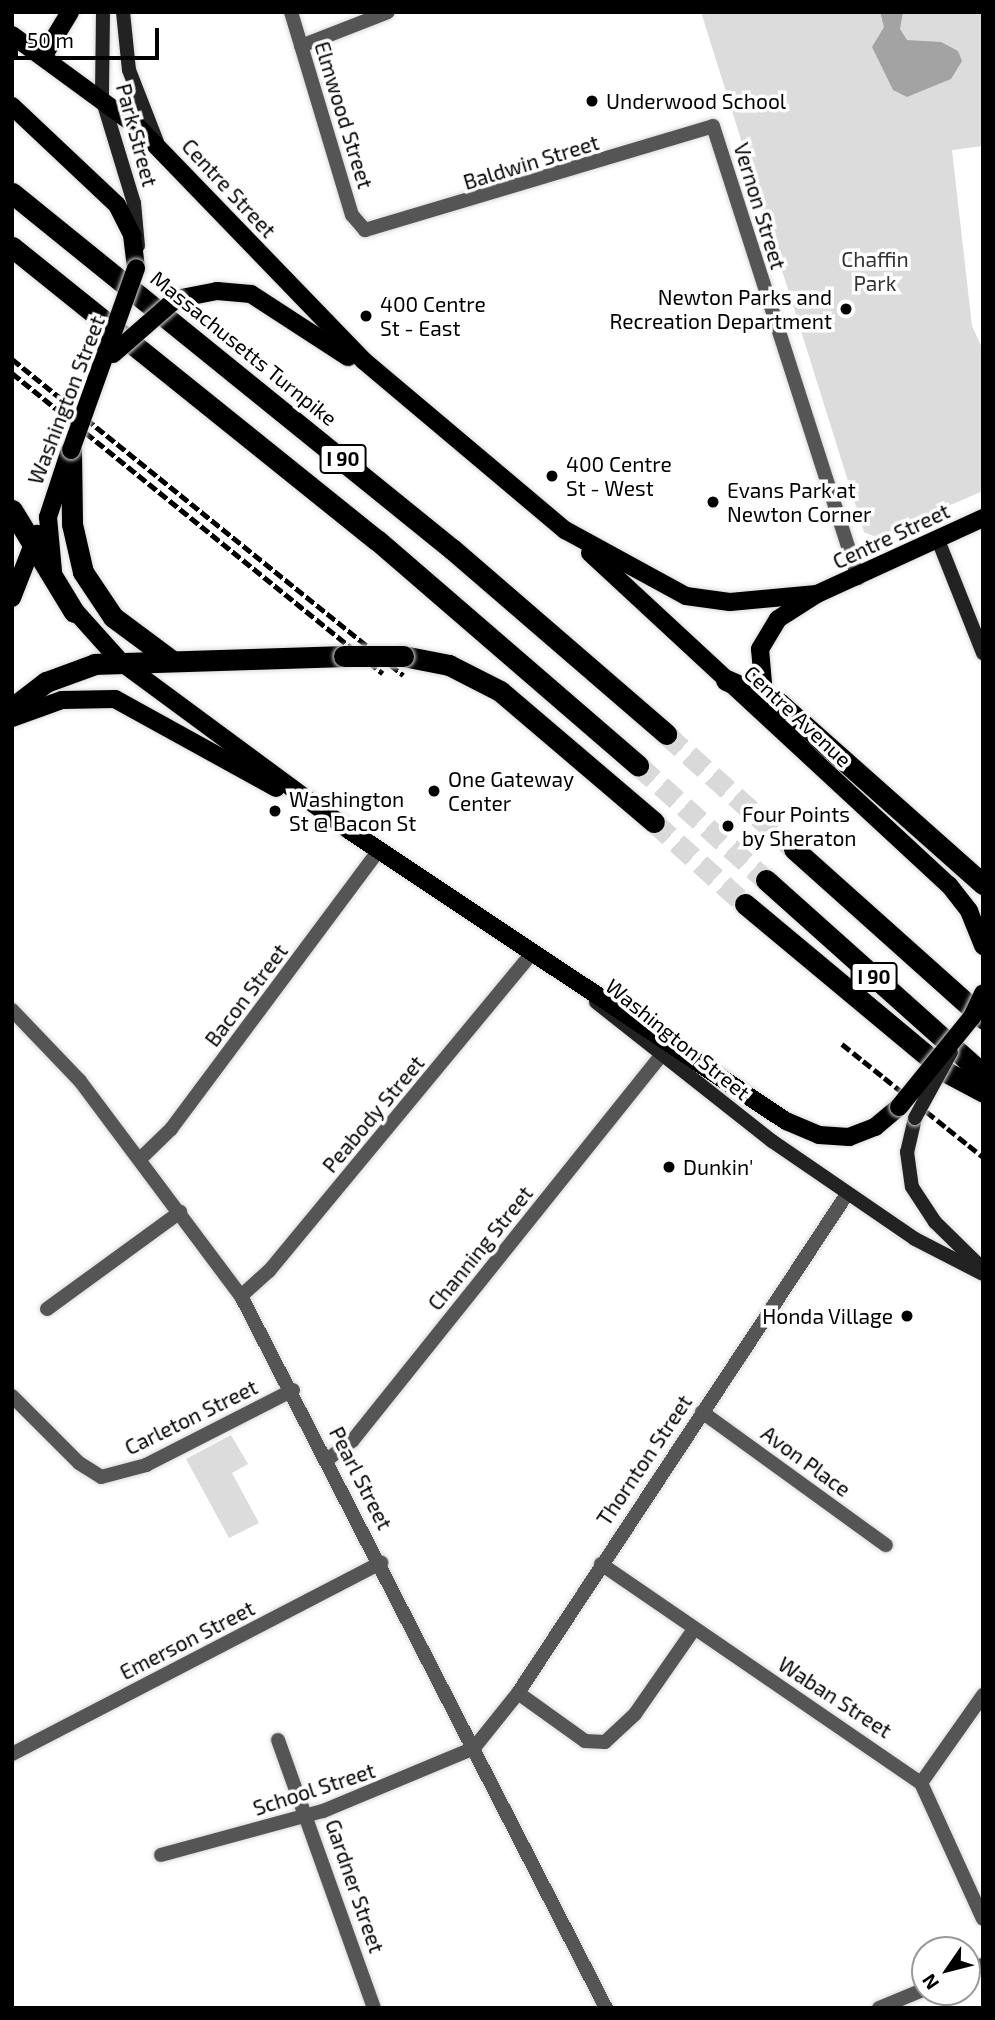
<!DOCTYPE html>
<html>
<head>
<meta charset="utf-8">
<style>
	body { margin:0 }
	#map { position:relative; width:995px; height:2020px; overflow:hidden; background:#fff; font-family:"Exo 2",sans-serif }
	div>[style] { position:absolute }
	.green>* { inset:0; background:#dcdcdc }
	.water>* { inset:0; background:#a3a3a3 }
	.motorway-tunnel>* { height:21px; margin-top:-10.5px; transform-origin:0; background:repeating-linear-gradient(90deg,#d9d9d9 0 21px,transparent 0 31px) }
	.roads { filter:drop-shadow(0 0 2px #dbdbdb) drop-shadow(0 0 2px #dbdbdb) }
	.minor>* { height:14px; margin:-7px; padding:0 7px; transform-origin:7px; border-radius:7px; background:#555 }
	.tertiary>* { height:14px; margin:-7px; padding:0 7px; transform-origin:7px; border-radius:7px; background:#555 }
	.secondary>* { height:14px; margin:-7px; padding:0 7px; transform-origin:7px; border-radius:7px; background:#222 }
	.primary>* { height:18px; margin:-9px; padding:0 9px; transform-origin:9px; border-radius:9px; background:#000 }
	.motorway>* { height:21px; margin:-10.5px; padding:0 10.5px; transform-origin:10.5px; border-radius:10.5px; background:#000 }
	.rail>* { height:5px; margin-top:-2.5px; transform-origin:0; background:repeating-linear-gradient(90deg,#000 0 10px,transparent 0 13.5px) }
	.bridges { filter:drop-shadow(0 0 2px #dbdbdb) drop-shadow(0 0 2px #dbdbdb) }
	.secondary-bridge>* { height:14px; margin:-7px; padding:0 7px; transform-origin:7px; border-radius:7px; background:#222 }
	.primary-bridge>* { height:18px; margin:-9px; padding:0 9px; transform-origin:9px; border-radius:9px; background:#000 }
	.motorway-bridge>* { height:21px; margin:-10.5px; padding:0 10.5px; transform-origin:10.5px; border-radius:10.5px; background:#000 }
	.dots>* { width:19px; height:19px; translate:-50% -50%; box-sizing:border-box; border:4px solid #fff; border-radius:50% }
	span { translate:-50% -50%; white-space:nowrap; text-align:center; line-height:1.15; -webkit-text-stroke:7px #fff; paint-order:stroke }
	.shield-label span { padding:2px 5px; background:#fff; border:2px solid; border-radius:5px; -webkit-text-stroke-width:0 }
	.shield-label { font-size:19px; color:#000; font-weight:700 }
	.poi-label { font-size:21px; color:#000 }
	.left { translate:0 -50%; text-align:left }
	.right { translate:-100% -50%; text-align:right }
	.street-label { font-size:21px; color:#000 }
	.park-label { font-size:21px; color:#333 }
	.frame { position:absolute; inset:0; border:14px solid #000; pointer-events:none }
	.north { position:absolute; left:911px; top:1936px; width:70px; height:70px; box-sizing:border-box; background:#fff; border:2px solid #999; border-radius:50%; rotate:235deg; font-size:19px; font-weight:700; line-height:28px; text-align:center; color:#000 }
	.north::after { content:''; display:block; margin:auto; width:24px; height:32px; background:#000; clip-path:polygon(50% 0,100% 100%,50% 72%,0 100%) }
	.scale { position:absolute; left:14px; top:28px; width:145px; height:32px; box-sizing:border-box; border:4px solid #000; border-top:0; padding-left:9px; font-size:21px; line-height:24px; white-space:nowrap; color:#000; -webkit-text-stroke:5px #fff; paint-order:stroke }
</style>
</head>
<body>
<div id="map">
	<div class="green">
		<i style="clip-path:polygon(701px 12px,983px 12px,983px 146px,952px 150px,972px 326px,983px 350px,983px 491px,876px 537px,864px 532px)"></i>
		<i style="clip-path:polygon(231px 1435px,248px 1464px,232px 1473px,259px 1523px,229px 1538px,186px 1459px)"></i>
	</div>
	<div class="water">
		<i style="clip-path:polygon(880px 12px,903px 12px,900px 29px,907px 40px,941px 42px,958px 51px,962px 61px,951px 79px,907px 97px,893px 90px,872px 47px,884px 27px)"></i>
	</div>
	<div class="motorway-tunnel">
		<i style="left:666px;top:734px;width:172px;rotate:41.9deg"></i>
		<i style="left:638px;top:765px;width:172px;rotate:41.9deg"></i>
		<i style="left:654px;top:822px;width:122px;rotate:42deg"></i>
	</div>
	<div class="roads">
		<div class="minor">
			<i style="left:291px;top:12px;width:212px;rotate:73.3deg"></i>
			<i style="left:352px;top:215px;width:20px;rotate:49deg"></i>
			<i style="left:365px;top:230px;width:363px;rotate:-16.6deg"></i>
			<i style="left:713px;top:126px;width:475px;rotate:72.2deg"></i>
			<i style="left:301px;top:46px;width:93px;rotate:-21.3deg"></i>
			<i style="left:140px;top:1159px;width:43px;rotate:-44.1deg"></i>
			<i style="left:171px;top:1129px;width:348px;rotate:-53.3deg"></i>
			<i style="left:241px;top:1296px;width:38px;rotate:-42deg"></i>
			<i style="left:269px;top:1271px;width:411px;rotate:-50.4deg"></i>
			<i style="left:47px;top:1309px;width:165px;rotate:-36.1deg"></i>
			<i style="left:12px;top:1396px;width:95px;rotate:45deg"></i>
			<i style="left:79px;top:1463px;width:26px;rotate:32deg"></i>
			<i style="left:101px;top:1477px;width:47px;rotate:-14.9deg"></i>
			<i style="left:146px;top:1465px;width:165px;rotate:-27deg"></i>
			<i style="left:702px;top:1412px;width:227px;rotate:35.9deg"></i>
			<i style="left:328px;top:1459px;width:31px;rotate:-37deg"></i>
			<i style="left:353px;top:1440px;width:491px;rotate:-51.3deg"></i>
			<i style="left:601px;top:1564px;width:388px;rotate:34.4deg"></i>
			<i style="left:921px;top:1783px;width:149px;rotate:65.5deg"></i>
			<i style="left:518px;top:1693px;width:82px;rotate:35.6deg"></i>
			<i style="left:585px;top:1741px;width:20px;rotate:3deg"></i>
			<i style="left:605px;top:1742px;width:41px;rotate:-43deg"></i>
			<i style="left:635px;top:1714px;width:103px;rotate:-55.2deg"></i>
			<i style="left:278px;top:1740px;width:285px;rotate:70.3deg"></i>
			<i style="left:12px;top:1754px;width:416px;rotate:-27.4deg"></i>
			<i style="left:921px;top:1783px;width:108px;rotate:-54.8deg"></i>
			<i style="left:161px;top:1855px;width:168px;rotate:-15.2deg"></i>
			<i style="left:323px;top:1811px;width:164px;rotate:-22.6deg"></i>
			<i style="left:474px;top:1748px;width:70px;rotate:-51.3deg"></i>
			<i style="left:518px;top:1693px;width:598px;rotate:-56.6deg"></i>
			<i style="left:967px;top:1971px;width:17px;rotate:-21deg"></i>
			<i style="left:879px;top:2008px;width:50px;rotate:-22.4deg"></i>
		</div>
		<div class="tertiary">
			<i style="left:12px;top:1010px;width:98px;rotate:46.2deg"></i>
			<i style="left:80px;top:1081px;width:269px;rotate:53.2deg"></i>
			<i style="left:241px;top:1296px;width:800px;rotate:62.86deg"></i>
		</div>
		<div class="secondary">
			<i style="left:103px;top:12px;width:86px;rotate:90.7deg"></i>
			<i style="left:102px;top:98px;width:110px;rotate:73.1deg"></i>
			<i style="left:134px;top:203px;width:43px;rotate:84.7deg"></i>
			<i style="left:123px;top:12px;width:58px;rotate:84.1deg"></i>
			<i style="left:129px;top:70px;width:77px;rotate:68.7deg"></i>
			<i style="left:938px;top:540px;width:122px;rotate:68.3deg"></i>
			<i style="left:596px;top:1002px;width:224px;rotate:38.3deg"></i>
			<i style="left:772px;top:1141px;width:173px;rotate:34.4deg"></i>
			<i style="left:915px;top:1239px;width:76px;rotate:27.2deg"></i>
			<i style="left:915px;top:1118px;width:35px;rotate:103deg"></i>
			<i style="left:907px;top:1152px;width:35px;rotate:82deg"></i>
			<i style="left:912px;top:1187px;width:42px;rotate:56.7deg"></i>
			<i style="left:935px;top:1222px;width:66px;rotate:44.4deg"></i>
		</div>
		<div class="primary">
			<i style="left:12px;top:35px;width:157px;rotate:36.2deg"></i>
			<i style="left:139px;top:128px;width:324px;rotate:46deg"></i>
			<i style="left:364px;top:361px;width:263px;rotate:40.1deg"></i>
			<i style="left:565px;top:530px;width:138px;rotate:28.6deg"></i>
			<i style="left:686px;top:596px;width:44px;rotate:7.8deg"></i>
			<i style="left:730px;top:602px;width:87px;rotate:-5.3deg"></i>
			<i style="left:44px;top:55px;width:50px;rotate:-58.8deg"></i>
			<i style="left:12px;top:106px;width:144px;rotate:43.3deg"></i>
			<i style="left:117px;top:205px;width:34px;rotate:63deg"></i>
			<i style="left:132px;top:235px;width:33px;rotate:83deg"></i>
			<i style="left:176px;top:299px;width:42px;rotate:-11deg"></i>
			<i style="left:217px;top:291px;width:34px;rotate:5deg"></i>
			<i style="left:251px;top:294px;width:116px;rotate:33deg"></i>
			<i style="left:590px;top:553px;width:489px;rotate:42.8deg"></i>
			<i style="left:949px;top:885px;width:33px;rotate:52deg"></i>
			<i style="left:969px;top:911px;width:38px;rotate:68deg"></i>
			<i style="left:53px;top:571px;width:54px;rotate:-95.3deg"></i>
			<i style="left:48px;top:517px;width:67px;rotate:-71.8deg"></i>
			<i style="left:12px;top:598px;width:69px;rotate:-68.7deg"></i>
			<i style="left:68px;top:603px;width:79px;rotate:48.1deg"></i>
			<i style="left:121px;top:662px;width:285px;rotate:36.4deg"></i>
			<i style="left:350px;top:831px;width:524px;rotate:33.63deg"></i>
			<i style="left:786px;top:1121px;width:36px;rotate:23deg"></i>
			<i style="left:819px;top:1135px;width:30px;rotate:4deg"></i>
			<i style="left:849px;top:1137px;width:28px;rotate:-21deg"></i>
			<i style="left:875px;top:1127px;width:31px;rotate:-40deg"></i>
			<i style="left:765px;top:706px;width:57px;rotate:-95deg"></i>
			<i style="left:760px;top:649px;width:35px;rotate:-59deg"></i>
			<i style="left:778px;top:619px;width:46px;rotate:-32.7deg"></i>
			<i style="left:817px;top:594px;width:183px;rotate:-24.6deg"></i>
			<i style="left:12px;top:718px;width:53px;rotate:-19.8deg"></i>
			<i style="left:62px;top:700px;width:53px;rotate:-1.1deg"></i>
			<i style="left:115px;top:699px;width:184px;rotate:28.9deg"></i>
		</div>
		<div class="motorway">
			<i style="left:12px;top:193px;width:566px;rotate:38.98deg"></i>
			<i style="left:452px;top:549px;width:283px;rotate:40.8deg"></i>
			<i style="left:12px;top:247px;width:468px;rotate:38.8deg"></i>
			<i style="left:377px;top:540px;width:345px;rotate:40.8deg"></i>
			<i style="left:71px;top:450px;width:74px;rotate:89.2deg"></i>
			<i style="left:72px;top:524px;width:49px;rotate:77.1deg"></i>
			<i style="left:83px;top:572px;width:54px;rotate:56.3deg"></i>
			<i style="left:113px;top:617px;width:72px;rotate:36.6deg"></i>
			<i style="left:12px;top:510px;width:119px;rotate:58.7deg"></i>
			<i style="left:403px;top:656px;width:47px;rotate:11.1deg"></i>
			<i style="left:449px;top:665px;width:57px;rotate:27deg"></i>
			<i style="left:500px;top:691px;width:202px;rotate:40.4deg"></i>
			<i style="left:726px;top:680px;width:58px;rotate:23.5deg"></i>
			<i style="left:779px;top:703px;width:273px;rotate:41.6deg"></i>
			<i style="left:12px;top:708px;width:43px;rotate:-37.4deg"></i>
			<i style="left:46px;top:682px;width:52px;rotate:-20.2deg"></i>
			<i style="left:95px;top:664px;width:249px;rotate:-1.8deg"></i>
			<i style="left:794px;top:849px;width:254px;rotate:41.8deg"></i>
			<i style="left:766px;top:880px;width:291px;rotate:41.8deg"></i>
			<i style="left:745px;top:904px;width:264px;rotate:39.8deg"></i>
			<i style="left:948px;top:1073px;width:40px;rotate:28deg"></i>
		</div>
	</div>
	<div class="rail">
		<i style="left:12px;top:359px;width:503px;rotate:38.94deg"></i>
		<i style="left:12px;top:373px;width:477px;rotate:39deg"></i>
		<i style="left:842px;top:1044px;width:181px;rotate:38.7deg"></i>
	</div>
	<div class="bridges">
		<div class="secondary-bridge">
			<i style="left:915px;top:1118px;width:75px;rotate:-61.4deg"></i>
		</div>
		<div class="primary-bridge">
			<i style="left:113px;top:354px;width:84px;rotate:-41.1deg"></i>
			<i style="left:71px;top:450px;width:193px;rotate:-70.3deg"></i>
			<i style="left:899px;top:1107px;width:116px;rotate:-51deg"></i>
			<i style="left:972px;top:1017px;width:26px;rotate:-65deg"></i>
		</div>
		<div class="motorway-bridge">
			<i style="left:344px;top:656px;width:59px"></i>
		</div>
	</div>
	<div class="dots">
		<i style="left:592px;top:101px;background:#000"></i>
		<i style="left:846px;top:309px;background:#000"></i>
		<i style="left:366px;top:316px;background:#000"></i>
		<i style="left:552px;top:476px;background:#000"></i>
		<i style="left:713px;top:502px;background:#000"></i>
		<i style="left:434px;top:791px;background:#000"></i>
		<i style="left:275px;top:811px;background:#000"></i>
		<i style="left:728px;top:826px;background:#000"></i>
		<i style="left:669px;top:1167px;background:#000"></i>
		<i style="left:907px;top:1316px;background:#000"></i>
	</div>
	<div class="shield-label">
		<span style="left:343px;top:459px">I 90</span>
		<span style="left:874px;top:977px">I 90</span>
	</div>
	<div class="poi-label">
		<span class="left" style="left:606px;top:101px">Underwood School</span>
		<span class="right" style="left:832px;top:309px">Newton Parks and<br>Recreation Department</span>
		<span class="left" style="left:380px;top:316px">400 Centre<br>St - East</span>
		<span class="left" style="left:566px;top:476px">400 Centre<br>St - West</span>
		<span class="left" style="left:727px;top:502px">Evans Park at<br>Newton Corner</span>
		<span class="left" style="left:448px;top:791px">One Gateway<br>Center</span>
		<span class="left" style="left:289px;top:811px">Washington<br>St @ Bacon St</span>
		<span class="left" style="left:742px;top:826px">Four Points<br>by Sheraton</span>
		<span class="left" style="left:683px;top:1167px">Dunkin'</span>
		<span class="right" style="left:893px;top:1316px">Honda Village</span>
	</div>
	<div class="street-label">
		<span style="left:344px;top:115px;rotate:73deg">Elmwood Street</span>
		<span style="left:137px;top:135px;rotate:75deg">Park Street</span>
		<span style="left:531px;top:162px;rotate:-17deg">Baldwin Street</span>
		<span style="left:229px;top:188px;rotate:47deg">Centre Street</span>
		<span style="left:760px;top:206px;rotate:73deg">Vernon Street</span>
		<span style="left:244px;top:348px;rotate:39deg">Massachusetts Turnpike</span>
		<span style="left:66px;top:400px;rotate:-69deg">Washington Street</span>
		<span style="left:891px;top:536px;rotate:-25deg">Centre Street</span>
		<span style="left:798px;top:716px;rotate:43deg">Centre Avenue</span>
		<span style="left:246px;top:995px;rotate:-53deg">Bacon Street</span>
		<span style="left:678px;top:1039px;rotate:39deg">Washington Street</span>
		<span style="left:373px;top:1114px;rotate:-50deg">Peabody Street</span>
		<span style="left:480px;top:1248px;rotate:-51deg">Channing Street</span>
		<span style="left:191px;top:1417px;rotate:-26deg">Carleton Street</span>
		<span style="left:644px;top:1460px;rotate:-56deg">Thornton Street</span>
		<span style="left:806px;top:1461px;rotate:36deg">Avon Place</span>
		<span style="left:361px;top:1478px;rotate:63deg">Pearl Street</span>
		<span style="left:187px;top:1640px;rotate:-27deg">Emerson Street</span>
		<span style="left:835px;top:1697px;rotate:33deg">Waban Street</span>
		<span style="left:314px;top:1789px;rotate:-18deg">School Street</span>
		<span style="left:355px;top:1886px;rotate:71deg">Gardner Street</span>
	</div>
	<div class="park-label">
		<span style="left:875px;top:271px">Chaffin<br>Park</span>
	</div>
	<div class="frame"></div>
	<div class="north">N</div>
	<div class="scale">50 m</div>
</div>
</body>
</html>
